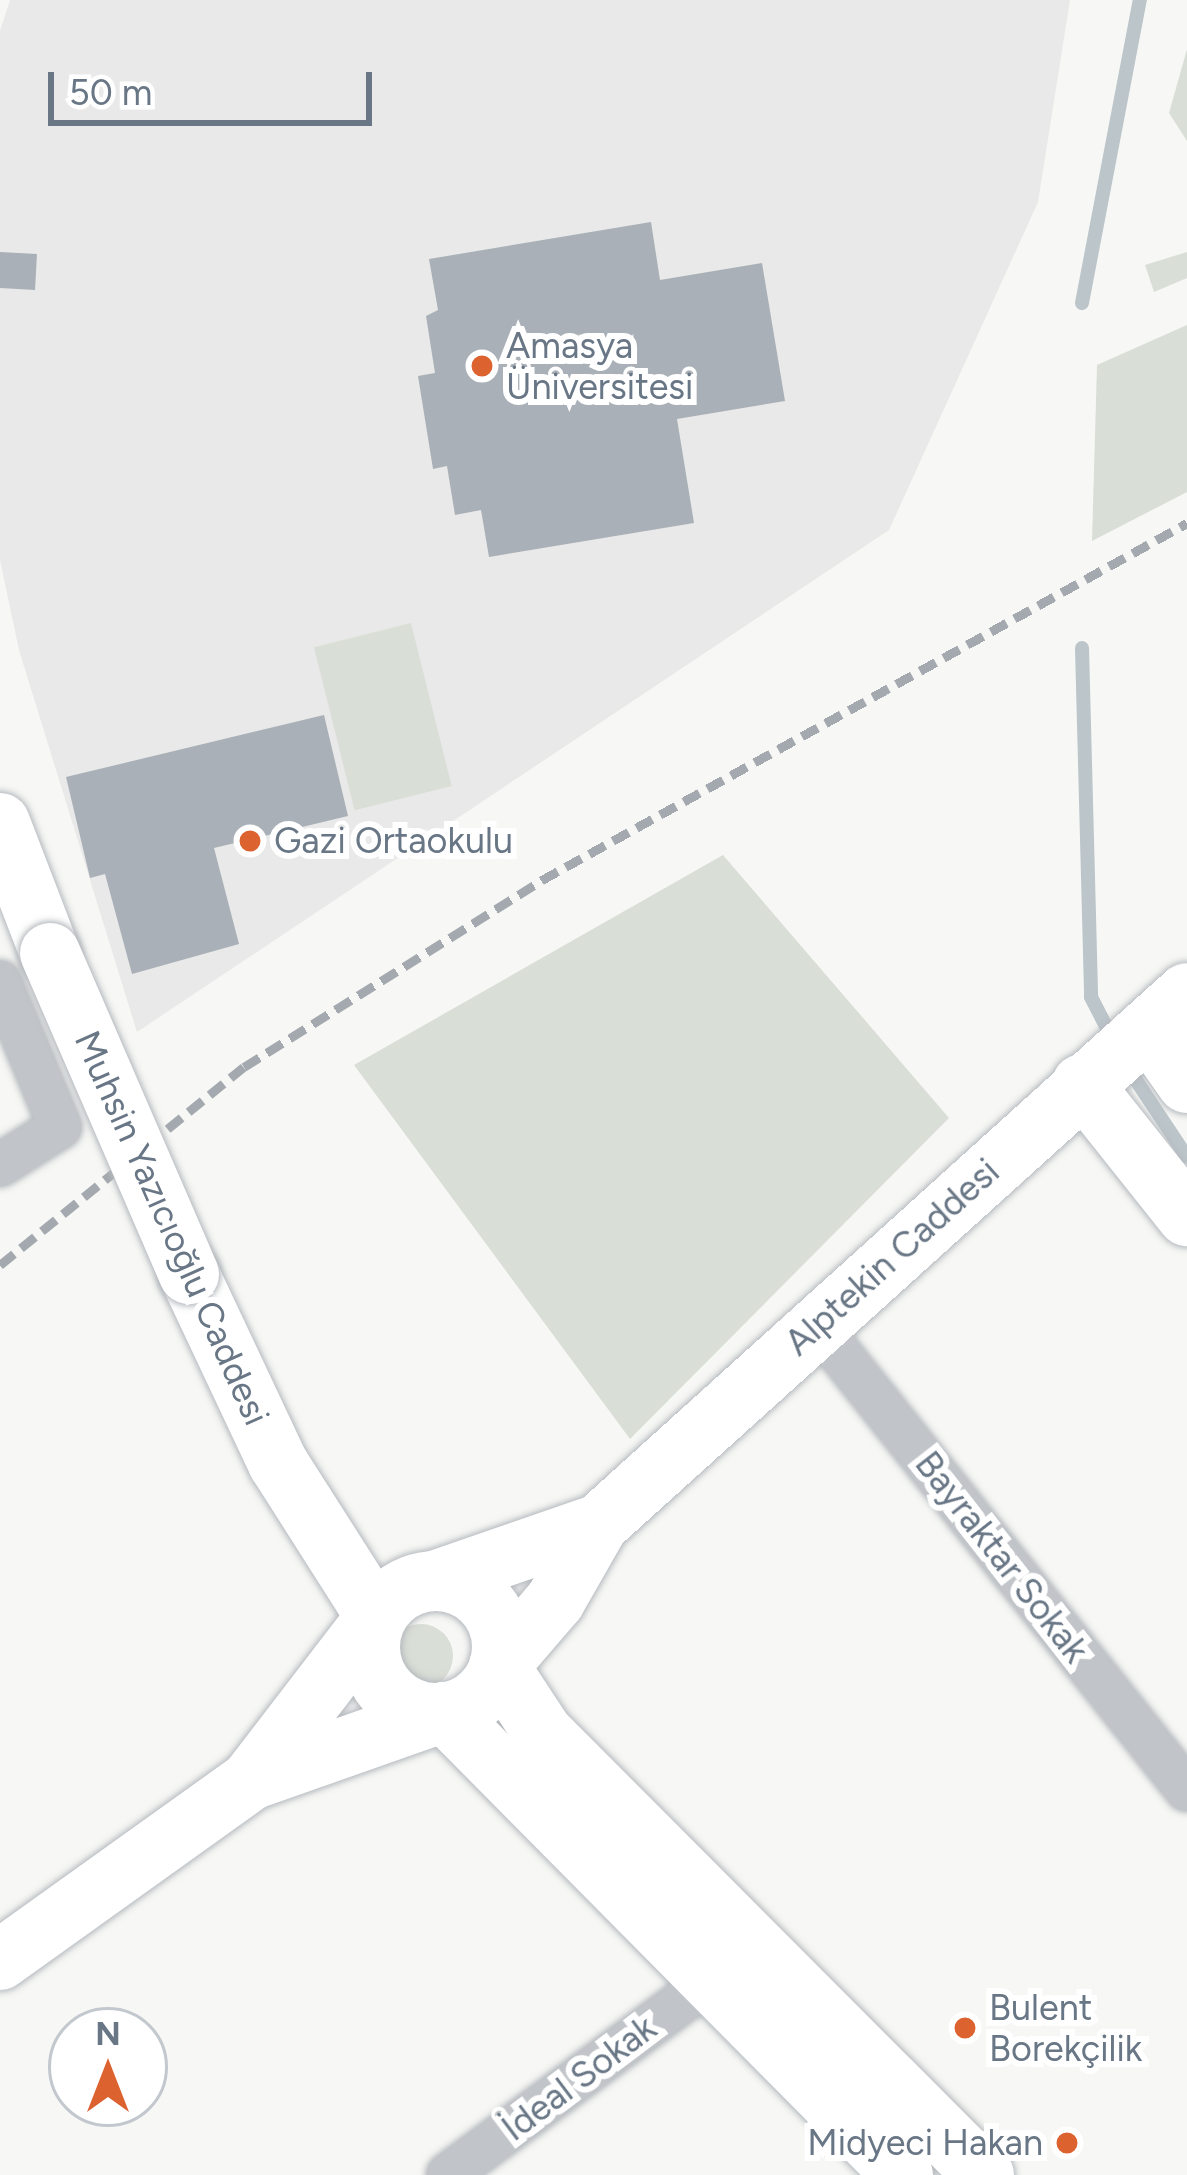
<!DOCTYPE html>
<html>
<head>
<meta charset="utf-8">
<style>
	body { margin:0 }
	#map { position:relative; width:1187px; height:2175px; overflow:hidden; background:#f7f8f5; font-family:Figtree,sans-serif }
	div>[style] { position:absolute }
	.built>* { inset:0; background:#e8e9e8 }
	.green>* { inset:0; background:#d9ded6; transform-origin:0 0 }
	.round { border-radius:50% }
	.stream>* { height:14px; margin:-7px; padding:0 7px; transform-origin:7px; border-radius:7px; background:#bbc5ca }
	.building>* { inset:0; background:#aab0b7; transform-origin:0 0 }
	.roads { filter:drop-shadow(0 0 3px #b6babf) drop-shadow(0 0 3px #b6babf) }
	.street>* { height:42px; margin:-21px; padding:0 21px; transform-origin:21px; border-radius:21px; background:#c1c4c8 }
	.secondary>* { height:60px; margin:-30px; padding:0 30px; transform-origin:30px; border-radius:30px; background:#fff }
	.secondary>.ring { margin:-30px; padding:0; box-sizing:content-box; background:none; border:60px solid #fff; border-radius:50% }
	.rail>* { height:9px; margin-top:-4.5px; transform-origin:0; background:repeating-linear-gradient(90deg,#a4a9af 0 18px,transparent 0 27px) }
	.bridges { filter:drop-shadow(0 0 3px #b6babf) drop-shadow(0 0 3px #b6babf) }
	.secondary-bridge>* { height:60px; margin:-30px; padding:0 30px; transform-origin:30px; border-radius:30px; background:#fff }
	.dots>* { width:33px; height:33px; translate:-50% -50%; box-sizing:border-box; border:6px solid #fff; border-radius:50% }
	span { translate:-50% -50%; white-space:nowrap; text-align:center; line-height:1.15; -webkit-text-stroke:12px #fff; paint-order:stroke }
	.poi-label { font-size:36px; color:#687685 }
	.left { translate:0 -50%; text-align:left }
	.right { translate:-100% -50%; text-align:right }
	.street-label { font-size:36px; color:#687685 }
	.north { position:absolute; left:48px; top:2007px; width:120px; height:120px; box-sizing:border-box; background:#fff; border:3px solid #c3c8ce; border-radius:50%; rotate:0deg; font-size:33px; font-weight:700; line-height:48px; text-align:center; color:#687685 }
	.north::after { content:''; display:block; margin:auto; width:42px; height:54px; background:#dc6230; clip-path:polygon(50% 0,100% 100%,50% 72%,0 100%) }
	.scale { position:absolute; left:48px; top:72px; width:324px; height:54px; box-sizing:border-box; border:6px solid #687685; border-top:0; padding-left:15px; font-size:36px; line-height:42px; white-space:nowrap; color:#687685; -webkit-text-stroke:9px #fff; paint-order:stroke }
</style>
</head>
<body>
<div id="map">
	<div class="built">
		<i style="clip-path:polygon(10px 0,1070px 0,1038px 202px,889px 530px,137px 1032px,19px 650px,0 560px,0 31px)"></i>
	</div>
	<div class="green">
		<i style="clip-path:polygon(1187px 49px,1187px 141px,1169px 113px)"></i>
		<i style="clip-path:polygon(1187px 252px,1187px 278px,1154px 292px,1145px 265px)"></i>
		<i style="clip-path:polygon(1187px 325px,1187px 492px,1092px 541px,1097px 365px)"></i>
		<i style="left:411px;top:623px;width:168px;height:100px;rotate:76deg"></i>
		<i style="clip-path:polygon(723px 855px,949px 1118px,630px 1439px,354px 1065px)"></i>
		<i class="round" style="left:389px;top:1624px;width:64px;height:64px"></i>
	</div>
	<div class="stream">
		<i style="left:1082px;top:303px;width:309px;rotate:-79.2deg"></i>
		<i style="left:1082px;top:648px;width:349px;rotate:88.5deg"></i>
		<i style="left:1091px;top:997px;width:48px;rotate:62.9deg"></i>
		<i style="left:1126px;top:1065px;width:110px;rotate:56.5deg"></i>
	</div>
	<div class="building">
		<i style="clip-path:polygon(651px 222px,660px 280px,762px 263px,785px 401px,677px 419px,694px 523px,489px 557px,481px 510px,455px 515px,447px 466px,433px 469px,418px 376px,435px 373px,426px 316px,438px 310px,429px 259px)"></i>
		<i style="left:0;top:252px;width:37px;height:36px;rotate:3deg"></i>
		<i style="clip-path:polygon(324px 715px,348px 816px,214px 848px,239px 944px,132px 974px,105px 874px,90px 878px,66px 777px)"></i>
	</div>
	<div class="roads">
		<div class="street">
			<i style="left:0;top:982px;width:157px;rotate:67.5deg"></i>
			<i style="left:60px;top:1127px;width:71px;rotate:147.7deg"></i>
			<i style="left:817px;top:1325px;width:594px;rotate:51.49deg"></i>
			<i style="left:448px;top:2175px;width:325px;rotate:-36.5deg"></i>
		</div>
		<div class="secondary">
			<i style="left:0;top:823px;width:139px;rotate:69deg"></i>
			<i style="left:1149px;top:1029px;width:66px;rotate:54.9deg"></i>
			<i style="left:1082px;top:1084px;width:169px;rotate:51.5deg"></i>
			<i style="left:189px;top:1274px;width:209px;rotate:64.8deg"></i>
			<i style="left:278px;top:1463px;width:183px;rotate:57.5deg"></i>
			<i style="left:376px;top:1617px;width:205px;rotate:127.5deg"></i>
			<i style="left:434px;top:1581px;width:175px;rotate:-19.1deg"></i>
			<i class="ring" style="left:370px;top:1581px;width:72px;height:72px"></i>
			<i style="left:0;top:1960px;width:309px;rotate:-35.6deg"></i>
			<i style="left:251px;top:1780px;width:205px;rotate:-19.4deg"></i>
			<i style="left:444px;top:1712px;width:652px;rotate:45.25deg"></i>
			<i style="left:984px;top:2175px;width:624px;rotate:-134.94deg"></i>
			<i style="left:543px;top:1733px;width:80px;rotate:-123.3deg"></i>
			<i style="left:499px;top:1666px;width:86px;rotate:-49.3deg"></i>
			<i style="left:555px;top:1601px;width:89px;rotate:-60.3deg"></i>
			<i style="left:599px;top:1524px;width:792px;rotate:-42.08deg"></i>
		</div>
	</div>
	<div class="rail">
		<i style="left:0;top:1265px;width:314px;rotate:-39.1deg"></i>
		<i style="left:244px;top:1067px;width:352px;rotate:-32.1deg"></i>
		<i style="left:542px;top:880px;width:737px;rotate:-28.96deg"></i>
	</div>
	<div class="bridges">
		<div class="secondary-bridge">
			<i style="left:50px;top:953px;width:350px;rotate:66.6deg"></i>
		</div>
	</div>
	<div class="dots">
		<i style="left:482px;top:366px;background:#dc6230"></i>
		<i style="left:250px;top:841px;background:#dc6230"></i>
		<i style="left:965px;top:2028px;background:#dc6230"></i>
		<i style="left:1067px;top:2143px;background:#dc6230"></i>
	</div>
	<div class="poi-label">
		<span class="left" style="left:506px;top:366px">Amasya<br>Üniversitesi</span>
		<span class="left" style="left:274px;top:841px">Gazi Ortaokulu</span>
		<span class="left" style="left:989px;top:2028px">Bulent<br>Borekçilik</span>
		<span class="right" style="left:1043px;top:2143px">Midyeci Hakan</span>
	</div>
	<div class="street-label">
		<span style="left:172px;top:1228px;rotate:66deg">Muhsin Yazıcıoğlu Caddesi</span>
		<span style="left:892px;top:1257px;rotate:-42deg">Alptekin Caddesi</span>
		<span style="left:1002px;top:1557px;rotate:52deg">Bayraktar Sokak</span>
		<span style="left:579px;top:2078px;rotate:-37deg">İdeal Sokak</span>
	</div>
	<div class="north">N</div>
	<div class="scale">50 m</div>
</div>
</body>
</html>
